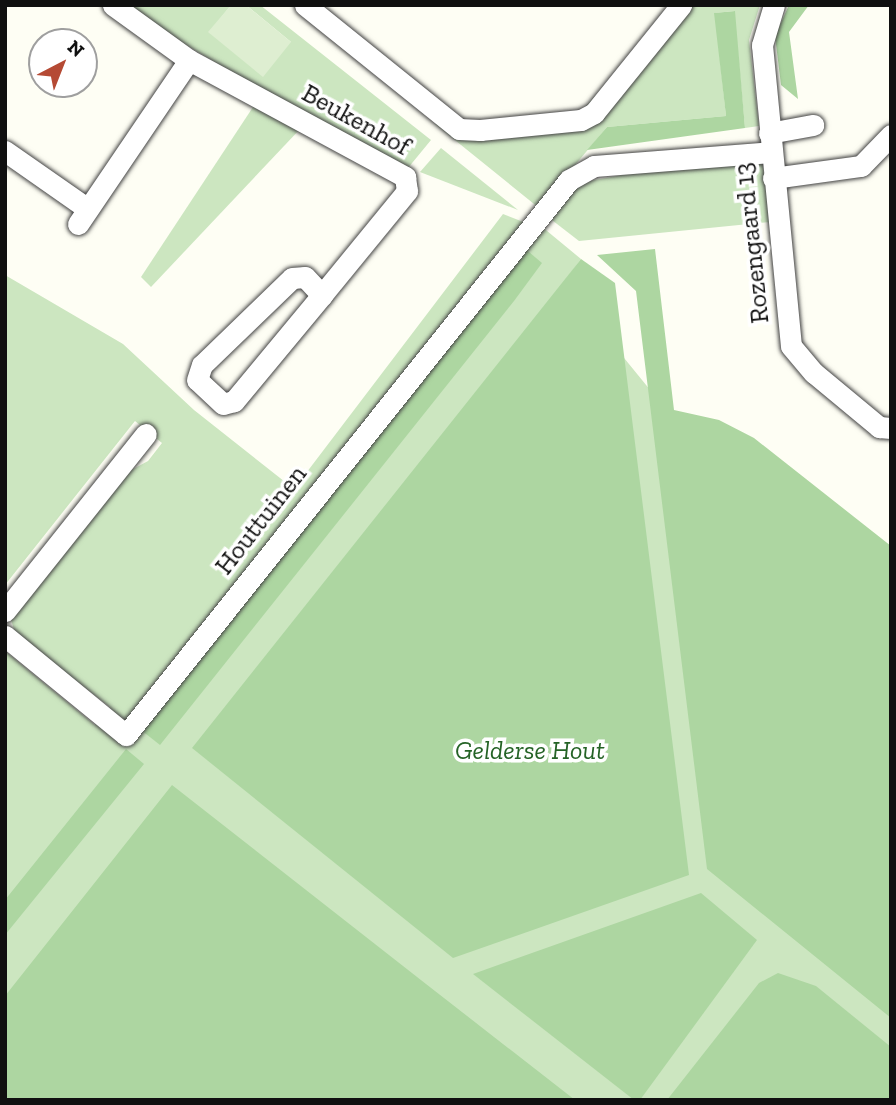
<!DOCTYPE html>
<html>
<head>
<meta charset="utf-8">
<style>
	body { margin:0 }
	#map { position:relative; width:896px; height:1105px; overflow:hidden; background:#fefef4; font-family:"Zilla Slab",serif }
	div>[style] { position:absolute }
	.green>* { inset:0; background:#cce6c0 }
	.forest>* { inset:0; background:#add6a1 }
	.pitch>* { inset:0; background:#deeed1 }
	.roads { filter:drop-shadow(0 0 2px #434343) drop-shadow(0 0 2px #434343) }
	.street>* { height:21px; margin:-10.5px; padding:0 10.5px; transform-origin:10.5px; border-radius:10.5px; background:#fff }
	span { translate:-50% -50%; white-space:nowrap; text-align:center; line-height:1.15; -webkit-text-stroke:7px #fff; paint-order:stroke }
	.street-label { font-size:26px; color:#101010 }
	.park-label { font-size:26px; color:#256326; font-style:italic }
	.frame { position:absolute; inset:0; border:7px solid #101010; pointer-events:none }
	.north { position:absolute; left:28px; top:28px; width:70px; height:70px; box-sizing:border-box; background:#fff; border:2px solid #9f9f9f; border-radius:50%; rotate:42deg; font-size:19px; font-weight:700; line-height:28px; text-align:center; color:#101010 }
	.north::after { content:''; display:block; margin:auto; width:24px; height:32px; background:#b54a34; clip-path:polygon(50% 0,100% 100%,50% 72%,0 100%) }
</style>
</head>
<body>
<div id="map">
	<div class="green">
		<i style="clip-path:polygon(120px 5px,231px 5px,209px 33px,291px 42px,246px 5px,260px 5px,431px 140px,408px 168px,266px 93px)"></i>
		<i style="clip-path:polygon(674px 5px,760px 5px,749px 40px,759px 126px,745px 128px,734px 11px,715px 13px,726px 116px,607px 127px,539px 208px,435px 124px,573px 121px)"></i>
		<i style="clip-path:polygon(257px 101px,302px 127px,151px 287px,141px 277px)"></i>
		<i style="clip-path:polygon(441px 148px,518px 210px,420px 172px)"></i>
		<i style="clip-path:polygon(761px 150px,770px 222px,579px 241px,548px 217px,578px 183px)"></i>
		<i style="clip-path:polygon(503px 214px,526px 223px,523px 247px,541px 226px,581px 259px,563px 283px,686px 434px,891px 577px,891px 1100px,5px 1100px,5px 651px,95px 725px,110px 707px,16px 635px,10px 617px,124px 474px,148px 461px,162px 443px,135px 421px,5px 585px,5px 275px,123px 344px,194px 410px,294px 489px)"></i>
	</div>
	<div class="forest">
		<i style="clip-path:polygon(789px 5px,809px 5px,789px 32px,798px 99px,781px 85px,775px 36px)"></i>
		<i style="clip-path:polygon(735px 11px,745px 128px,587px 150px,607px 127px,726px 116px,714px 13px)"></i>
		<i style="clip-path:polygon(523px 247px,542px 263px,514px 301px,160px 745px,141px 730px)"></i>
		<i style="clip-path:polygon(655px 249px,674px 410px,719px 420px,754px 438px,891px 546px,891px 1018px,707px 869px,636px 291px,597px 255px)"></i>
		<i style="clip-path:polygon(581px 259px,615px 283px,689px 875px,453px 958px,192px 748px)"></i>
		<i style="clip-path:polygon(126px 749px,144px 764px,5px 935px,5px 900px)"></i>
		<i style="clip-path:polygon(172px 785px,426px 984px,575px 1100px,5px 1100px,5px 996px)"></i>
		<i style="clip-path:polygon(701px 893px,757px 940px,640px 1100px,634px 1100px,473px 974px)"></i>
		<i style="clip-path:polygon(778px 973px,816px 986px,891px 1047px,891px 1100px,667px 1100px,759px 983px)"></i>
	</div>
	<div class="pitch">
		<i style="clip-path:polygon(231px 5px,246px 5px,291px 42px,263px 77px,208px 32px)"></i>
	</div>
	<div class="roads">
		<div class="street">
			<i style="left:305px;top:5px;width:198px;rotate:38.8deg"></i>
			<i style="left:459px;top:129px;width:21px;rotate:3deg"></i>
			<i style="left:480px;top:130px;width:101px;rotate:-5.7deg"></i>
			<i style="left:581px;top:120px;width:15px;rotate:-28deg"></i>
			<i style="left:594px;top:113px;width:139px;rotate:-51.1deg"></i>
			<i style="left:774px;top:5px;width:42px;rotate:106.7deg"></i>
			<i style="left:762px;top:45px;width:302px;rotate:84.5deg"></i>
			<i style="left:791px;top:346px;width:35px;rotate:50deg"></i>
			<i style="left:814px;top:373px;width:85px;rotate:39.7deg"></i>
			<i style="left:879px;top:427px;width:12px;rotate:5deg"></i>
			<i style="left:189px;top:60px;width:246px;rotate:28.4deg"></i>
			<i style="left:405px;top:177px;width:14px;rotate:82deg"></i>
			<i style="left:407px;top:191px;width:134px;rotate:129.3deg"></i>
			<i style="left:322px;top:295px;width:138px;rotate:129.7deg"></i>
			<i style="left:234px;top:401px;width:11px;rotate:165deg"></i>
			<i style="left:223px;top:404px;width:35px;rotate:-137deg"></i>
			<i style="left:197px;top:380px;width:16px;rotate:-72deg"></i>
			<i style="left:202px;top:365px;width:125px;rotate:-44deg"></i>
			<i style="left:292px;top:278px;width:13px;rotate:-4deg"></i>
			<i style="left:305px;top:277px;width:25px;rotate:47deg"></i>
			<i style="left:769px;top:133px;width:45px;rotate:-10.3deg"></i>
			<i style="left:5px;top:151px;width:101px;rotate:34.9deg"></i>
			<i style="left:773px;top:178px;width:89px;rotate:-7.8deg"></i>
			<i style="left:861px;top:166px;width:43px;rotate:-45.9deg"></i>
			<i style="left:78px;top:224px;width:198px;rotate:-55.9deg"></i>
			<i style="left:189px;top:60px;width:94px;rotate:-144.1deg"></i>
			<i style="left:5px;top:611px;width:226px;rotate:-51.5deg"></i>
			<i style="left:5px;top:636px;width:156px;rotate:39.3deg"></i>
			<i style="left:126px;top:735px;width:710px;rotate:-51.4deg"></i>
			<i style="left:569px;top:180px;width:29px;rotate:-29deg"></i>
			<i style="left:594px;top:166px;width:177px;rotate:-4.5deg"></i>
		</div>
	</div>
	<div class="street-label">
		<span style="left:356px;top:120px;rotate:29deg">Beukenhof</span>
		<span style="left:752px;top:243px;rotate:-96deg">Rozengaard 13</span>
		<span style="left:261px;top:520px;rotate:-52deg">Houttuinen</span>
	</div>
	<div class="park-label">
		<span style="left:530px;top:751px">Gelderse Hout</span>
	</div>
	<div class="frame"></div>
	<div class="north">N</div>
</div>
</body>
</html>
